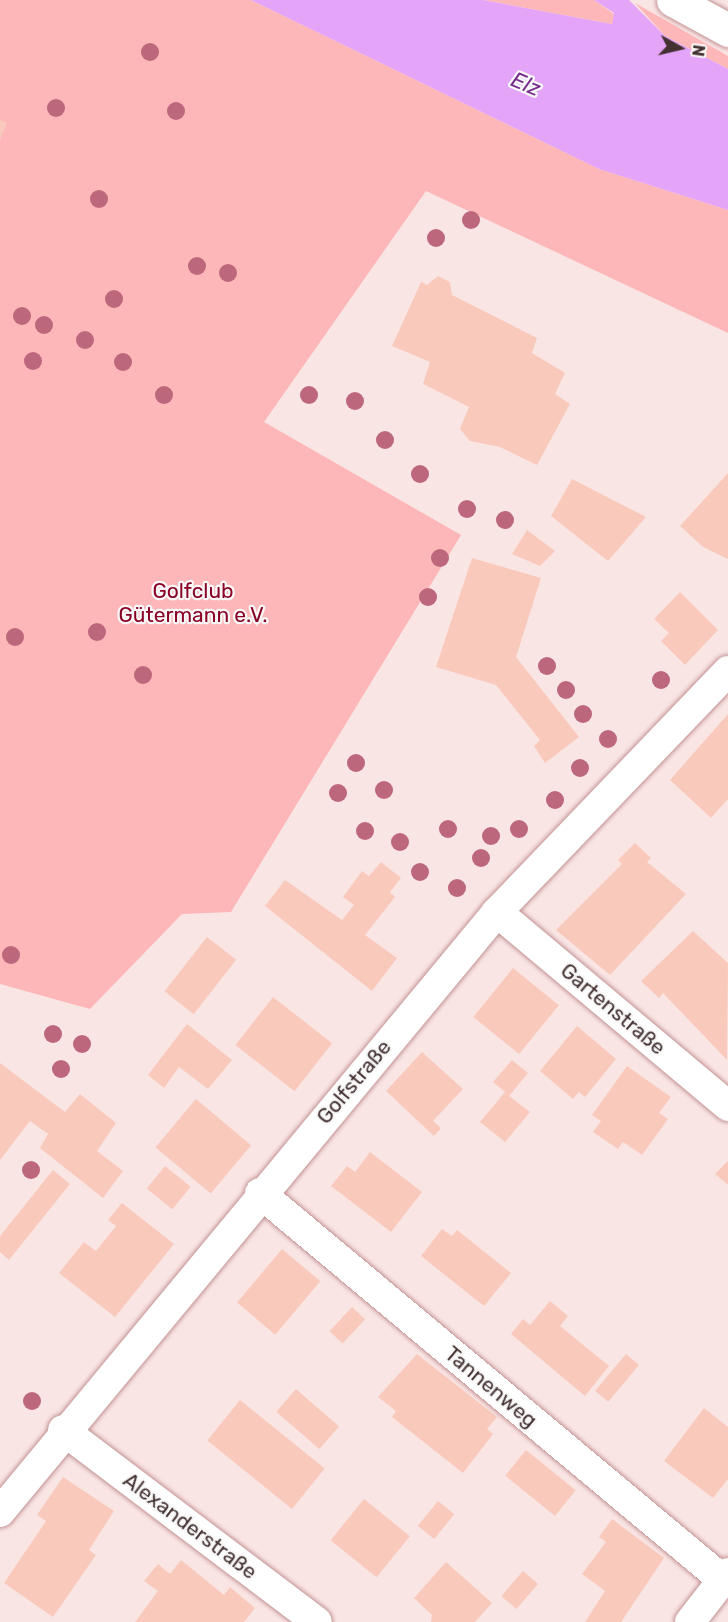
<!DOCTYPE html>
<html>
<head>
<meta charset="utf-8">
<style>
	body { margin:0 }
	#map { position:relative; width:728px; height:1622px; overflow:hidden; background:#fae5e5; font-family:Rubik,sans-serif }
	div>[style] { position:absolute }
	.green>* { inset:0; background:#feb7b8 }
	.water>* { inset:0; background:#e4a5f8 }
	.building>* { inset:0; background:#f9cabb; transform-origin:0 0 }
	.roads { filter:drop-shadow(0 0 2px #c29293) drop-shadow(0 0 2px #c29293) }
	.minor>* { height:30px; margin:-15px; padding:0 15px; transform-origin:15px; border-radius:15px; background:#fff }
	.tertiary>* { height:33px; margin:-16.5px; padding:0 16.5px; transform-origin:16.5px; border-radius:16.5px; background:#fff }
	.trees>* { width:18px; height:18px; margin:-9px; border-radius:50%; background:#bc677b }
	span { translate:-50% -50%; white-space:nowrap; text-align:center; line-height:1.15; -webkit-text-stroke:4.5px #f8f8f8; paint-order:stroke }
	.park-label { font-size:21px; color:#890024 }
	.street-label { font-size:21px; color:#443131 }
	.water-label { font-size:22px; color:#762c8c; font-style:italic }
	.north { position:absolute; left:650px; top:18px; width:60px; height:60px; -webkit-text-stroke:4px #f8f8f8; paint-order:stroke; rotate:98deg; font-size:16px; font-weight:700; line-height:24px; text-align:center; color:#443131 }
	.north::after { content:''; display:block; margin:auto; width:21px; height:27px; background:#443131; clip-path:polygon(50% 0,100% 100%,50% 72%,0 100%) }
</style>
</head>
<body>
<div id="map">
	<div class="green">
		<i style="clip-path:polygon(0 0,251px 0,599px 169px,728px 210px,728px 333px,426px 191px,264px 422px,461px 535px,231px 912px,182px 914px,90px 1009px,0 984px)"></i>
		<i style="clip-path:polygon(483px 0,594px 0,614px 14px,612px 24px)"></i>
		<i style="clip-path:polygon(635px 3px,728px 56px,728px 69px,665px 36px)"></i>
	</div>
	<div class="water">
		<i style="clip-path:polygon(251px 0,483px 0,612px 24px,614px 13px,594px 0,629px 0,665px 36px,728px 69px,728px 210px,599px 169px)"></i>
	</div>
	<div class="building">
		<i style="clip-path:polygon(0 120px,7px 123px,0 140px)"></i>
		<i style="clip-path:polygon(438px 276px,450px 282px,452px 295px,537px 338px,532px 353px,565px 373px,555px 394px,570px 404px,537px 465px,500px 447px,470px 441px,460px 429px,469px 407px,423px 384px,430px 362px,392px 346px,421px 282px,427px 285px)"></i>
		<i style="clip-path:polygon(728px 473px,728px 559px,703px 547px,680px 526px)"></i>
		<i style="clip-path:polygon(572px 479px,646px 517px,608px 561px,551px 516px)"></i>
		<i style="clip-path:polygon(527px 530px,555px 551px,540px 566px,512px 554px)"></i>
		<i style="clip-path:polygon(472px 558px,541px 578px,516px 657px,579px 737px,545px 763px,534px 746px,540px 740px,496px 685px,436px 667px)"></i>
		<i style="clip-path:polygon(680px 592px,718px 630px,685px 665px,661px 641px,669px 633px,654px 619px)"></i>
		<i style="clip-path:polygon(728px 714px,728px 799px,711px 818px,670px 780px)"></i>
		<i style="clip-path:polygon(635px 843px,651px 858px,647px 862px,686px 894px,610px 975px,556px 930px,622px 864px,618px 860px)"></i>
		<i style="clip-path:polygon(381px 862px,401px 878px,390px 892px,395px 897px,365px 935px,397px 958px,372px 991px,265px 906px,285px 880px,342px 920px,354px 905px,343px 897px,362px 871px,369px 876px)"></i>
		<i style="clip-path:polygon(693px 931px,728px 963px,727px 1060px,663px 993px,659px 998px,641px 981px)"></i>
		<i style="left:207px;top:937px;width:37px;height:69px;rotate:38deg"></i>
		<i style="left:513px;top:968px;width:59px;height:63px;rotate:39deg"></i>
		<i style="left:273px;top:997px;width:75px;height:61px;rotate:38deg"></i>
		<i style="clip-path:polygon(187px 1024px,232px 1060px,208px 1089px,179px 1067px,164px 1088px,148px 1075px)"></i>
		<i style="clip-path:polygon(577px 1026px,616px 1059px,585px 1097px,579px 1092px,573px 1099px,540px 1071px)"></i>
		<i style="clip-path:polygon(422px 1052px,463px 1089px,433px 1121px,441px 1128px,434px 1136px,386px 1091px)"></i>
		<i style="clip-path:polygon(512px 1060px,528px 1073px,509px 1096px,530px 1112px,505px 1142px,480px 1122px,505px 1092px,493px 1082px)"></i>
		<i style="clip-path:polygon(0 1063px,65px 1112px,80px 1094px,116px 1123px,97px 1151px,123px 1171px,103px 1198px,40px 1148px,48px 1134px,30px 1121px,0 1160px)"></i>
		<i style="clip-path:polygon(627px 1066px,671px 1097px,659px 1113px,668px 1119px,642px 1155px,623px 1142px,618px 1149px,593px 1132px,601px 1121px,592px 1115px)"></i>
		<i style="left:196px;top:1099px;width:72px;height:63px;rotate:40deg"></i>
		<i style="clip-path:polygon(370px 1152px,422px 1192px,391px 1232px,331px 1186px,347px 1166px,355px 1172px)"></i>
		<i style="clip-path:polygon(728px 1161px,728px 1185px,715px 1174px)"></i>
		<i style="left:165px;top:1166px;width:33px;height:29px;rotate:39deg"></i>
		<i style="clip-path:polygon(53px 1170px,70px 1184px,9px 1260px,0 1252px,0 1236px)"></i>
		<i style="clip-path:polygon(122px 1203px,174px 1244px,115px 1317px,59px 1273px,84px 1242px,96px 1251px,116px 1226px,108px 1220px)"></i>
		<i style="clip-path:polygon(442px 1229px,452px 1236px,457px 1230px,511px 1273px,484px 1306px,421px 1256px)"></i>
		<i style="left:282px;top:1249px;width:50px;height:70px;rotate:40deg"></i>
		<i style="clip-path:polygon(550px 1301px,568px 1316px,560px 1326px,609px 1366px,585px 1396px,511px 1334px,523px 1319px,530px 1325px)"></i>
		<i style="left:352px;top:1307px;width:18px;height:33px;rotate:43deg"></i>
		<i style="clip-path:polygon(417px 1354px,497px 1417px,487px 1429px,493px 1434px,463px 1473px,392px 1417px,396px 1411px,378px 1397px)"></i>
		<i style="left:626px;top:1354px;width:17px;height:48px;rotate:40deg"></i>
		<i style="left:296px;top:1389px;width:57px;height:30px;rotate:41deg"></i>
		<i style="left:240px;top:1400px;width:109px;height:52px;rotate:39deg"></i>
		<i style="clip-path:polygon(704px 1408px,728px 1427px,728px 1479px,713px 1498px,664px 1461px)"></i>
		<i style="left:526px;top:1450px;width:64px;height:33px;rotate:39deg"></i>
		<i style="clip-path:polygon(63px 1477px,114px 1511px,89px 1550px,96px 1555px,53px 1617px,4px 1583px,46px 1521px,37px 1515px)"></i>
		<i style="left:364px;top:1499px;width:59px;height:53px;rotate:39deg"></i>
		<i style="left:438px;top:1501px;width:21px;height:32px;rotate:39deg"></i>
		<i style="clip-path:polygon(612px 1519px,664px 1558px,621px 1622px,585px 1622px,605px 1591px,582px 1574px,606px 1542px,599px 1537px)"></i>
		<i style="clip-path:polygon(181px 1560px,224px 1595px,230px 1587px,255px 1608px,244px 1622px,135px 1622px,158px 1591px,144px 1581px,158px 1564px,170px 1574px)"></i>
		<i style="clip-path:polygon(446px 1562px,492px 1603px,475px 1622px,431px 1622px,432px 1615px,414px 1598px)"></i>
		<i style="left:523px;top:1571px;width:20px;height:33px;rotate:41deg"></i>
	</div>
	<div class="roads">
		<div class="minor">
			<i style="left:497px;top:912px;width:302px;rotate:40deg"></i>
			<i style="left:260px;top:1193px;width:603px;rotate:39.89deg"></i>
			<i style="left:63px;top:1430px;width:318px;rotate:37.1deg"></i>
			<i style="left:0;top:1512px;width:779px;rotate:-50.36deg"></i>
			<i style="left:497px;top:912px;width:334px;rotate:-46.2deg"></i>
			<i style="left:690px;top:1622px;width:62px;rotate:-52.2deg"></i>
		</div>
		<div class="tertiary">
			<i style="left:673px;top:0;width:63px;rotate:28.6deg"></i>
		</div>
	</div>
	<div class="trees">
		<i style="left:150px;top:52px"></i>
		<i style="left:56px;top:108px"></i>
		<i style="left:176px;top:111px"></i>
		<i style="left:99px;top:199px"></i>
		<i style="left:471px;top:220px"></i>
		<i style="left:436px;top:238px"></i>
		<i style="left:197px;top:266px"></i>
		<i style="left:228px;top:273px"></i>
		<i style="left:114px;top:299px"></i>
		<i style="left:22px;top:316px"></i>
		<i style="left:44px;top:325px"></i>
		<i style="left:85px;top:340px"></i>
		<i style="left:33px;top:361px"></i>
		<i style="left:123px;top:362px"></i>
		<i style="left:164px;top:395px"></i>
		<i style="left:309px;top:395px"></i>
		<i style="left:355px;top:401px"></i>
		<i style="left:385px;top:440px"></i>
		<i style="left:420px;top:474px"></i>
		<i style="left:467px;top:509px"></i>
		<i style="left:505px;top:520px"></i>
		<i style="left:440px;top:558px"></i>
		<i style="left:428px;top:597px"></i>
		<i style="left:97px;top:632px"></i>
		<i style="left:15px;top:637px"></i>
		<i style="left:547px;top:666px"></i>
		<i style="left:143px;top:675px"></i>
		<i style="left:661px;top:680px"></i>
		<i style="left:566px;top:690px"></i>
		<i style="left:583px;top:714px"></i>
		<i style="left:608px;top:739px"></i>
		<i style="left:356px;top:763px"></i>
		<i style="left:580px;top:768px"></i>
		<i style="left:384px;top:790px"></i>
		<i style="left:338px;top:793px"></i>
		<i style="left:555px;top:800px"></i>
		<i style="left:448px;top:829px"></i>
		<i style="left:519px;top:829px"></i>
		<i style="left:365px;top:831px"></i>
		<i style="left:491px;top:836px"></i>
		<i style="left:400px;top:842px"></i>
		<i style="left:481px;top:858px"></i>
		<i style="left:420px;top:872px"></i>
		<i style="left:457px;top:888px"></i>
		<i style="left:11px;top:955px"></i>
		<i style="left:53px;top:1034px"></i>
		<i style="left:82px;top:1044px"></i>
		<i style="left:61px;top:1069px"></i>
		<i style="left:31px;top:1170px"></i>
		<i style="left:32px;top:1401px"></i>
	</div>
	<div class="park-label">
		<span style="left:193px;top:603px">Golfclub<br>Gütermann e.V.</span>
	</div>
	<div class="street-label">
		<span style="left:613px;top:1009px;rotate:40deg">Gartenstraße</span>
		<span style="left:354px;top:1082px;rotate:-50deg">Golfstraße</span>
		<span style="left:491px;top:1387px;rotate:40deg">Tannenweg</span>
		<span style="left:190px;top:1526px;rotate:37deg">Alexanderstraße</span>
	</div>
	<div class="water-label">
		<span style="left:526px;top:84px;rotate:23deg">Elz</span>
	</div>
	<div class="north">N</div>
</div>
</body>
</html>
